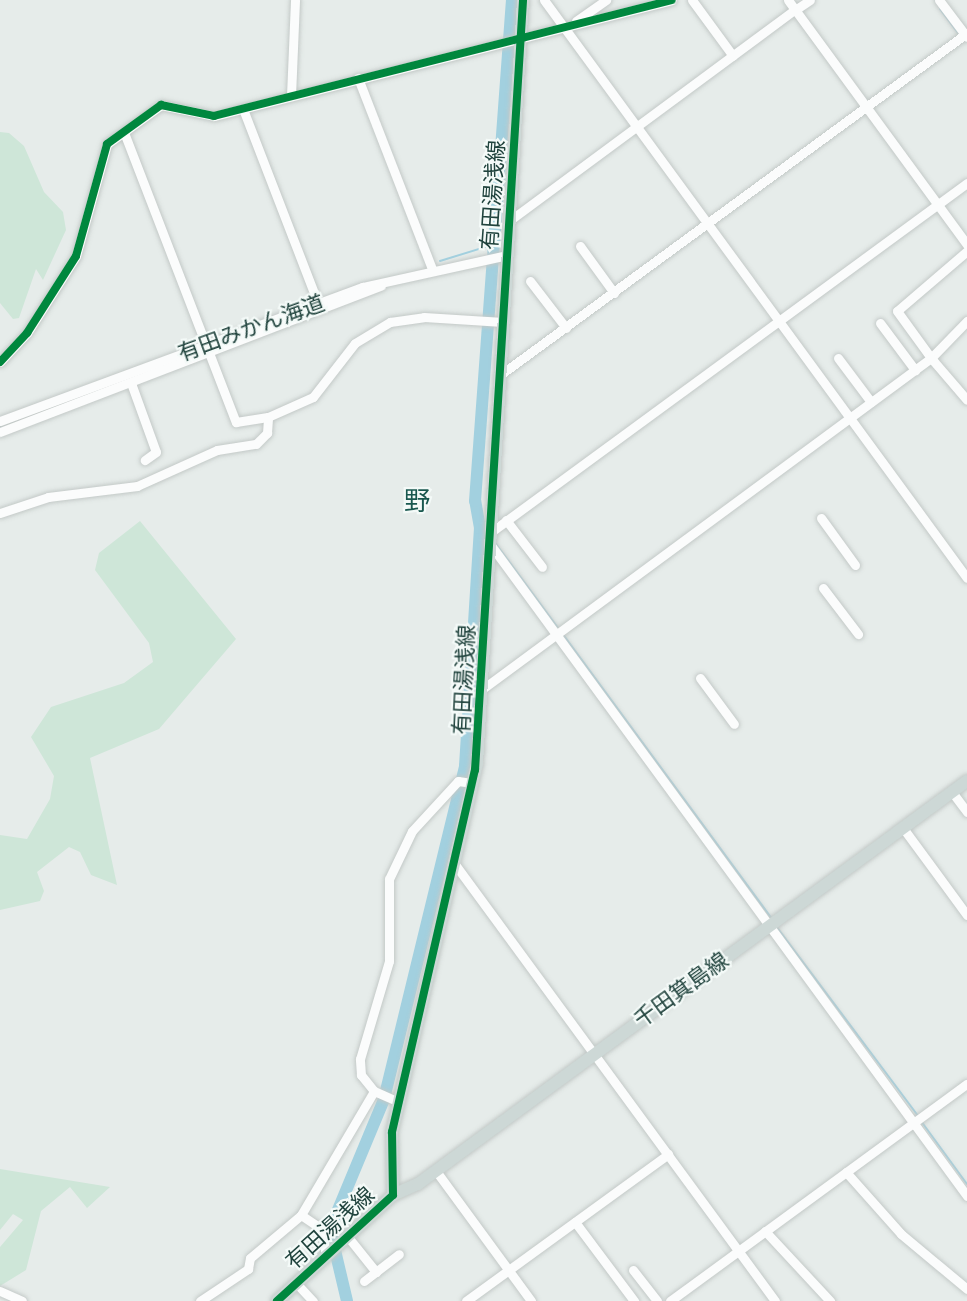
<!DOCTYPE html>
<html>
<head>
<meta charset="utf-8">
<style>
	body { margin:0 }
	#map { position:relative; width:967px; height:1301px; overflow:hidden; background:#e6ecea; font-family:"Space Grotesk","Noto Sans JP",sans-serif }
	div>[style] { position:absolute }
	.green>* { inset:0; background:#cee6d8 }
	.stream>* { height:2px; margin:-1px; padding:0 1px; transform-origin:1px; border-radius:1px; background:#a2d0df }
	.river>* { height:12px; margin:-6px; padding:0 6px; transform-origin:6px; border-radius:6px; background:#a2d0df }
	.roads { filter:drop-shadow(0 0 2px #c3c9c7) drop-shadow(0 0 2px #c3c9c7) }
	.minor>* { height:9px; margin:-4.5px; padding:0 4.5px; transform-origin:4.5px; border-radius:4.5px; background:#fbfcfc }
	.major>* { height:12px; margin:-6px; padding:0 6px; transform-origin:6px; border-radius:6px; background:#cdd8d6 }
	.cycleway>* { height:8px; margin:-4px; padding:0 4px; transform-origin:4px; border-radius:4px; background:#00873e }
	span { translate:-50% -50%; white-space:nowrap; text-align:center; line-height:1.15; -webkit-text-stroke:4.5px #f4faf8; paint-order:stroke }
	.street-label { font-size:22px; color:#20433d }
	.quarter-label { font-size:26px; color:#19584f }
</style>
</head>
<body>
<div id="map">
	<div class="green">
		<i style="clip-path:polygon(0 132px,9px 133px,24px 146px,44px 192px,63px 212px,66px 230px,43px 280px,36px 269px,19px 318px,13px 319px,0 303px)"></i>
		<i style="clip-path:polygon(140px 521px,236px 639px,159px 729px,90px 758px,117px 885px,91px 875px,80px 852px,69px 847px,37px 872px,44px 891px,40px 901px,0 910px,0 835px,27px 839px,50px 799px,54px 776px,31px 737px,51px 707px,124px 683px,153px 662px,149px 643px,95px 570px,99px 553px)"></i>
		<i style="clip-path:polygon(0 1169px,110px 1187px,87px 1208px,70px 1187px,41px 1211px,26px 1270px,0 1286px,0 1247px,23px 1220px,13px 1214px,0 1230px)"></i>
	</div>
	<div class="stream">
		<i style="left:940px;top:9px;width:34px;rotate:53deg"></i>
		<i style="left:440px;top:261px;width:58px;rotate:-17.2deg"></i>
		<i style="left:0;top:427px;width:18px;rotate:-19deg"></i>
		<i style="left:480px;top:528px;width:6px;rotate:45deg"></i>
		<i style="left:496px;top:544px;width:104px;rotate:53.6deg"></i>
		<i style="left:562px;top:633px;width:353px;rotate:53.7deg"></i>
		<i style="left:776px;top:926px;width:237px;rotate:53.2deg"></i>
		<i style="left:921px;top:1121px;width:78px;rotate:53.9deg"></i>
	</div>
	<div class="river">
		<i style="left:347px;top:1301px;width:74px;rotate:-103.3deg"></i>
		<i style="left:330px;top:1229px;width:141px;rotate:-67.4deg"></i>
		<i style="left:384px;top:1099px;width:343px;rotate:-76.3deg"></i>
		<i style="left:465px;top:766px;width:238px;rotate:-86.4deg"></i>
		<i style="left:480px;top:528px;width:27px;rotate:-100deg"></i>
		<i style="left:475px;top:501px;width:502px;rotate:-85.78deg"></i>
	</div>
	<div class="roads">
		<div class="minor">
			<i style="left:544px;top:0;width:716px;rotate:53.8deg"></i>
			<i style="left:692px;top:0;width:69px;rotate:53.8deg"></i>
			<i style="left:788px;top:0;width:303px;rotate:53.8deg"></i>
			<i style="left:939px;top:0;width:46px;rotate:52.9deg"></i>
			<i style="left:795px;top:10px;width:18px;rotate:-34deg"></i>
			<i style="left:576px;top:21px;width:37px;rotate:-35deg"></i>
			<i style="left:358px;top:78px;width:205px;rotate:68.8deg"></i>
			<i style="left:291px;top:96px;width:96px;rotate:-87.6deg"></i>
			<i style="left:243px;top:109px;width:214px;rotate:68.9deg"></i>
			<i style="left:125px;top:135px;width:308px;rotate:68.9deg"></i>
			<i style="left:236px;top:422px;width:32px;rotate:-9deg"></i>
			<i style="left:268px;top:417px;width:49px;rotate:-24deg"></i>
			<i style="left:313px;top:397px;width:68px;rotate:-52.1deg"></i>
			<i style="left:355px;top:343px;width:41px;rotate:-31deg"></i>
			<i style="left:390px;top:322px;width:34px;rotate:-8deg"></i>
			<i style="left:424px;top:317px;width:79px;rotate:3.6deg"></i>
			<i style="left:509px;top:221px;width:356px;rotate:-36.5deg"></i>
			<i style="left:580px;top:246px;width:58px;rotate:54.1deg"></i>
			<i style="left:967px;top:251px;width:92px;rotate:139.4deg"></i>
			<i style="left:897px;top:311px;width:58px;rotate:54.1deg"></i>
			<i style="left:931px;top:358px;width:52px;rotate:-45.8deg"></i>
			<i style="left:530px;top:281px;width:59px;rotate:52.5deg"></i>
			<i style="left:880px;top:323px;width:59px;rotate:53.3deg"></i>
			<i style="left:838px;top:358px;width:55px;rotate:53.1deg"></i>
			<i style="left:0;top:362px;width:40px;rotate:-47deg"></i>
			<i style="left:27px;top:333px;width:91px;rotate:-57.5deg"></i>
			<i style="left:76px;top:256px;width:116px;rotate:-74.5deg"></i>
			<i style="left:107px;top:144px;width:67px;rotate:-35.8deg"></i>
			<i style="left:161px;top:105px;width:54px;rotate:11.7deg"></i>
			<i style="left:214px;top:116px;width:472px;rotate:-14.2deg"></i>
			<i style="left:500px;top:375px;width:579px;rotate:-36.22deg"></i>
			<i style="left:131px;top:383px;width:73px;rotate:70.1deg"></i>
			<i style="left:156px;top:452px;width:14px;rotate:144deg"></i>
			<i style="left:0;top:421px;width:387px;rotate:-20.3deg"></i>
			<i style="left:363px;top:287px;width:148px;rotate:-12.5deg"></i>
			<i style="left:0;top:432px;width:408px;rotate:-21deg"></i>
			<i style="left:0;top:513px;width:51px;rotate:-18.4deg"></i>
			<i style="left:48px;top:497px;width:90px;rotate:-7deg"></i>
			<i style="left:137px;top:486px;width:88px;rotate:-24.2deg"></i>
			<i style="left:217px;top:450px;width:39px;rotate:-9deg"></i>
			<i style="left:256px;top:444px;width:16px;rotate:-45deg"></i>
			<i style="left:267px;top:433px;width:16px;rotate:-86deg"></i>
			<i style="left:821px;top:518px;width:58px;rotate:54.1deg"></i>
			<i style="left:506px;top:520px;width:59px;rotate:52.5deg"></i>
			<i style="left:491px;top:532px;width:590px;rotate:-36.25deg"></i>
			<i style="left:490px;top:544px;width:808px;rotate:53.81deg"></i>
			<i style="left:823px;top:588px;width:58px;rotate:52.7deg"></i>
			<i style="left:700px;top:678px;width:57px;rotate:53.5deg"></i>
			<i style="left:481px;top:690px;width:559px;rotate:-36.42deg"></i>
			<i style="left:931px;top:358px;width:55px;rotate:49.4deg"></i>
			<i style="left:952px;top:792px;width:25px;rotate:53deg"></i>
			<i style="left:903px;top:828px;width:108px;rotate:53.7deg"></i>
			<i style="left:454px;top:863px;width:543px;rotate:53.76deg"></i>
			<i style="left:399px;top:1102px;width:27px;rotate:-156deg"></i>
			<i style="left:374px;top:1091px;width:21px;rotate:-129deg"></i>
			<i style="left:361px;top:1075px;width:16px;rotate:-94deg"></i>
			<i style="left:360px;top:1059px;width:102px;rotate:-73.5deg"></i>
			<i style="left:389px;top:961px;width:82px;rotate:-90deg"></i>
			<i style="left:389px;top:879px;width:53px;rotate:-64.4deg"></i>
			<i style="left:412px;top:831px;width:68px;rotate:-47.4deg"></i>
			<i style="left:458px;top:781px;width:15px;rotate:8deg"></i>
			<i style="left:436px;top:1171px;width:161px;rotate:53.8deg"></i>
			<i style="left:846px;top:1172px;width:83px;rotate:48.4deg"></i>
			<i style="left:901px;top:1234px;width:86px;rotate:39.8deg"></i>
			<i style="left:301px;top:1215px;width:25px;rotate:34deg"></i>
			<i style="left:322px;top:1229px;width:27px;rotate:82deg"></i>
			<i style="left:575px;top:1222px;width:99px;rotate:53.2deg"></i>
			<i style="left:765px;top:1231px;width:96px;rotate:47.1deg"></i>
			<i style="left:348px;top:1237px;width:45px;rotate:51.3deg"></i>
			<i style="left:633px;top:1270px;width:39px;rotate:52deg"></i>
			<i style="left:364px;top:1281px;width:44px;rotate:-37.6deg"></i>
			<i style="left:296px;top:1283px;width:25px;rotate:47deg"></i>
			<i style="left:0;top:1291px;width:24px;rotate:24deg"></i>
			<i style="left:200px;top:1301px;width:58px;rotate:-33.7deg"></i>
			<i style="left:248px;top:1269px;width:11px;rotate:-80deg"></i>
			<i style="left:250px;top:1258px;width:67px;rotate:-40.1deg"></i>
			<i style="left:301px;top:1215px;width:144px;rotate:-59.5deg"></i>
			<i style="left:466px;top:1301px;width:250px;rotate:-36deg"></i>
			<i style="left:670px;top:1301px;width:368px;rotate:-36.2deg"></i>
		</div>
		<div class="major">
			<i style="left:393px;top:1195px;width:63px;rotate:-90.9deg"></i>
			<i style="left:392px;top:1132px;width:379px;rotate:-77deg"></i>
			<i style="left:477px;top:763px;width:764px;rotate:-86.55deg"></i>
			<i style="left:277px;top:1301px;width:157px;rotate:-42.4deg"></i>
			<i style="left:393px;top:1195px;width:27px;rotate:-24deg"></i>
			<i style="left:418px;top:1184px;width:681px;rotate:-36.28deg"></i>
		</div>
	</div>
	<div class="cycleway">
		<i style="left:0;top:362px;width:40px;rotate:-47deg"></i>
		<i style="left:27px;top:333px;width:91px;rotate:-57.5deg"></i>
		<i style="left:76px;top:256px;width:116px;rotate:-74.5deg"></i>
		<i style="left:107px;top:144px;width:67px;rotate:-35.8deg"></i>
		<i style="left:161px;top:105px;width:54px;rotate:11.7deg"></i>
		<i style="left:214px;top:116px;width:472px;rotate:-14.2deg"></i>
		<i style="left:277px;top:1301px;width:157px;rotate:-42.4deg"></i>
		<i style="left:393px;top:1195px;width:63px;rotate:-90.9deg"></i>
		<i style="left:392px;top:1132px;width:371px;rotate:-77.1deg"></i>
		<i style="left:475px;top:770px;width:771px;rotate:-86.43deg"></i>
	</div>
	<div class="street-label">
		<span style="left:493px;top:195px;rotate:-86deg">有田湯浅線</span>
		<span style="left:251px;top:328px;rotate:-20deg">有田みかん海道</span>
		<span style="left:464px;top:680px;rotate:-87deg">有田湯浅線</span>
		<span style="left:681px;top:990px;rotate:-36deg">千田箕島線</span>
		<span style="left:330px;top:1228px;rotate:-42deg">有田湯浅線</span>
	</div>
	<div class="quarter-label">
		<span style="left:417px;top:502px">野</span>
	</div>
</div>
</body>
</html>
